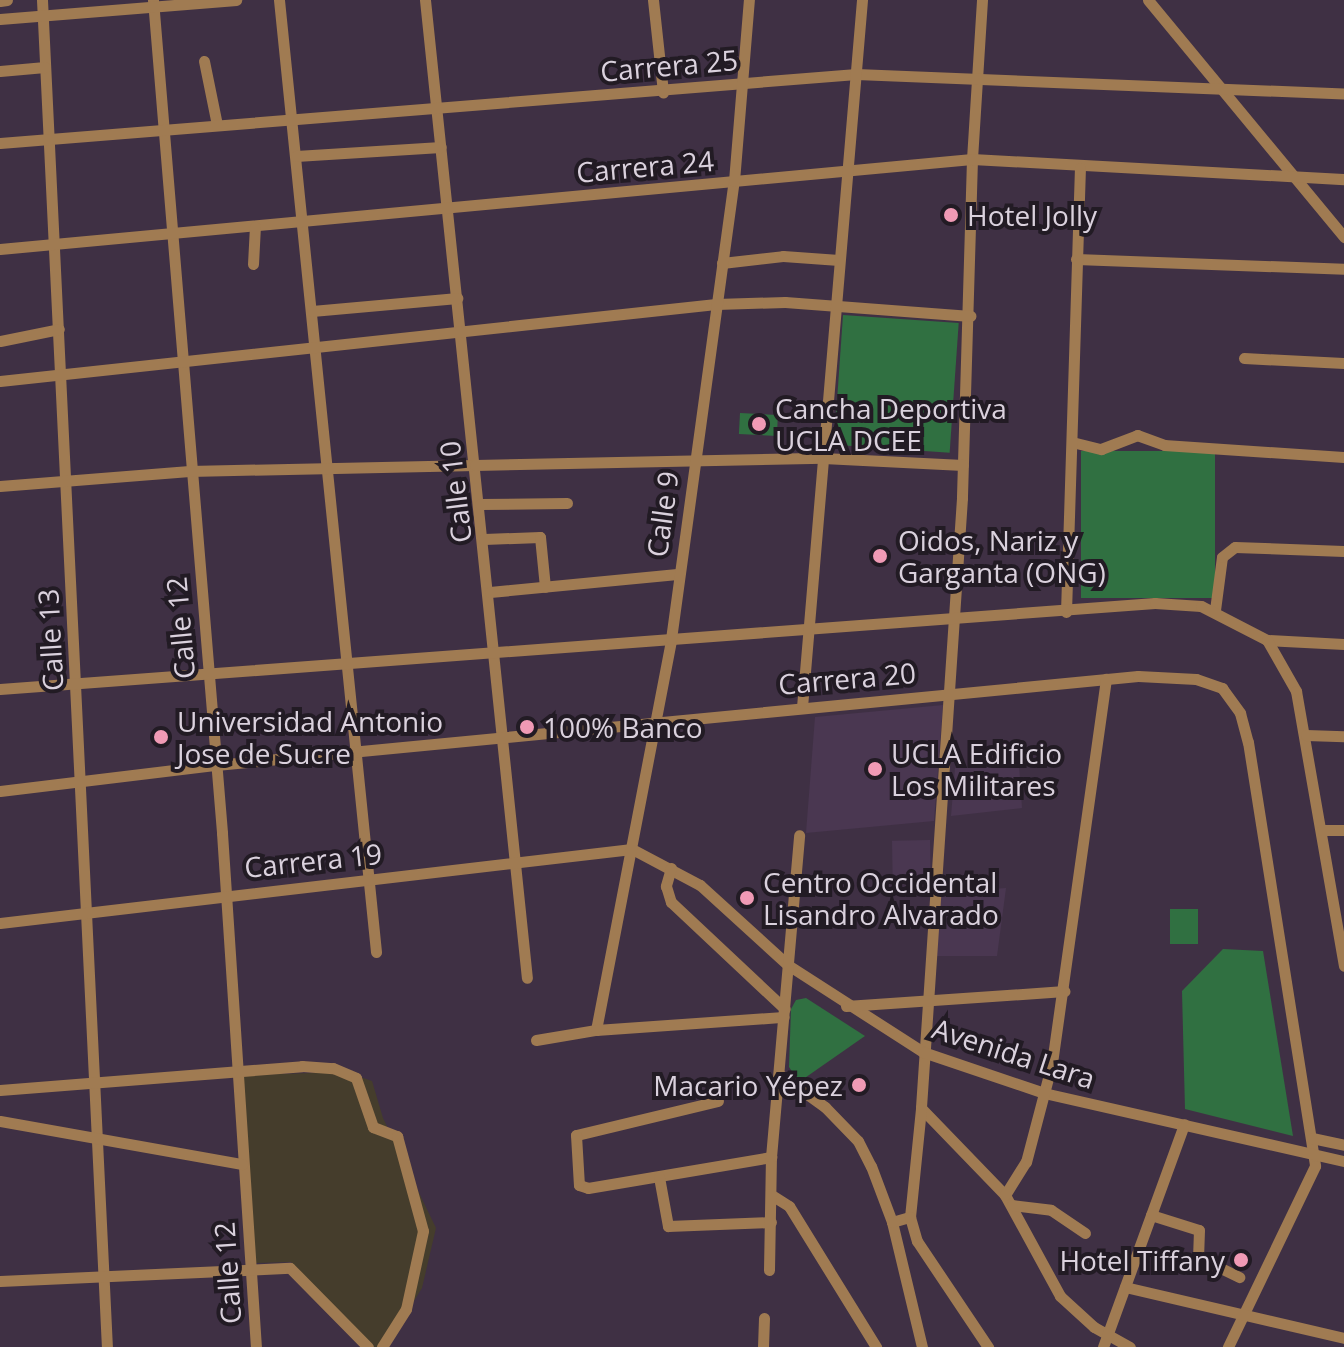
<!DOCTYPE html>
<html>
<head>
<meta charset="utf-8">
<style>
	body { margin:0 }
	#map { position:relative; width:1344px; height:1347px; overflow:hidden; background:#3f3044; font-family:"Open Sans",sans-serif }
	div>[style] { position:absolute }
	.built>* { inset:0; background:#4a3751; transform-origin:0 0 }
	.medical>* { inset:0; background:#453d2c }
	.green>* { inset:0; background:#307041; transform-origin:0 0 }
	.minor>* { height:11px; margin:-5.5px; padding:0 5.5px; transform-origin:5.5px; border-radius:5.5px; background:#a07b52 }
	.dots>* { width:22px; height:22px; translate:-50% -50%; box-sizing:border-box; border:4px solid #221b24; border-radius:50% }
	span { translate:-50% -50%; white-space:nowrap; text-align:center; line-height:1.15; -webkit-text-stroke:8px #221b24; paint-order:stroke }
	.street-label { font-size:28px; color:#dad1dd }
	.poi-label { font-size:28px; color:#dad1dd }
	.left { translate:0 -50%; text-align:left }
	.right { translate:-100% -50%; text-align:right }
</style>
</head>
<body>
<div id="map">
	<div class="built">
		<i style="clip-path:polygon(943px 705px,934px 821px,806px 833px,815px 717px)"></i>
		<i style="clip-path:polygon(1019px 764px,1022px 808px,951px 816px,955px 768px)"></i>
		<i style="left:930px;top:840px;width:39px;height:38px;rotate:89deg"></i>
		<i style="clip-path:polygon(1006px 888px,997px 956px,933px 956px,939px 893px)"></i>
	</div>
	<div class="medical">
		<i style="clip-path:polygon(346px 1072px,372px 1081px,383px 1118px,436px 1228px,422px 1288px,386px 1347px,369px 1347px,291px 1262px,256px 1263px,241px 1075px)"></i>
	</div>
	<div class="green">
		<i style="left:843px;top:315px;width:116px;height:130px;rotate:4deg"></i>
		<i style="left:740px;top:413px;width:38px;height:21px;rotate:3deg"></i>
		<i style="left:1081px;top:451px;width:134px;height:147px"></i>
		<i style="left:1170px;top:909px;width:28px;height:35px"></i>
		<i style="clip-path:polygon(1223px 949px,1263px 951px,1293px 1136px,1185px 1109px,1182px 991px)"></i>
		<i style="clip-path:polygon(806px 998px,865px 1036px,799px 1082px,789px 1067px,791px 1009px,796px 1000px)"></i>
	</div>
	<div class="minor">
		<i style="left:42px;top:0;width:1349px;rotate:87.24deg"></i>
		<i style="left:153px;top:0;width:836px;rotate:85.26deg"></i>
		<i style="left:222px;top:833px;width:515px;rotate:86.22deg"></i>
		<i style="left:279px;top:0;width:957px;rotate:84.18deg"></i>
		<i style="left:425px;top:0;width:983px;rotate:84.05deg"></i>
		<i style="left:653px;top:0;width:93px;rotate:83.8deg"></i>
		<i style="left:982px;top:0;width:159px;rotate:93.6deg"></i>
		<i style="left:972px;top:159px;width:339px;rotate:91.7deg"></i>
		<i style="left:962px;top:498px;width:611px;rotate:93.85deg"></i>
		<i style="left:921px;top:1108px;width:121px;rotate:46deg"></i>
		<i style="left:1005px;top:1195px;width:115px;rotate:61.4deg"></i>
		<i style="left:1060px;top:1296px;width:46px;rotate:42.4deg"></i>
		<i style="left:1094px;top:1327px;width:41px;rotate:29.1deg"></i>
		<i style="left:1148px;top:0;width:308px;rotate:50.4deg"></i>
		<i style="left:0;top:1px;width:7px;rotate:-8deg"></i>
		<i style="left:0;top:19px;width:237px;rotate:-4.6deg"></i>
		<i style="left:204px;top:61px;width:65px;rotate:78.5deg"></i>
		<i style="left:0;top:71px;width:45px;rotate:-5.1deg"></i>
		<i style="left:0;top:143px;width:859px;rotate:-4.61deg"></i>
		<i style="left:856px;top:74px;width:488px;rotate:2.3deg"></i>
		<i style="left:296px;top:156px;width:145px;rotate:-3.6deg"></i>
		<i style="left:0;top:249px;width:976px;rotate:-5.29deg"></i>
		<i style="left:972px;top:159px;width:373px;rotate:3.1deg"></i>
		<i style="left:1076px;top:259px;width:268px;rotate:2.1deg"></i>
		<i style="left:722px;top:263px;width:61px;rotate:-6.5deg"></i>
		<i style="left:783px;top:256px;width:56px;rotate:4.1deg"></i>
		<i style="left:253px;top:264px;width:37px;rotate:-87deg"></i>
		<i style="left:312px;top:311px;width:146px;rotate:-5.1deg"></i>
		<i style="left:0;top:341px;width:60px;rotate:-11.5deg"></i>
		<i style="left:1244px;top:358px;width:100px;rotate:2.9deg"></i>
		<i style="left:0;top:381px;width:720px;rotate:-6.14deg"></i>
		<i style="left:716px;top:304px;width:69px;rotate:-1.7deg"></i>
		<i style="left:785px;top:302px;width:186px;rotate:4.3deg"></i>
		<i style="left:1072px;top:442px;width:30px;rotate:14deg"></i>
		<i style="left:1101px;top:449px;width:39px;rotate:-21deg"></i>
		<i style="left:1137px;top:435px;width:29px;rotate:20deg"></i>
		<i style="left:1164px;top:445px;width:180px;rotate:3.8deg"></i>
		<i style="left:0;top:486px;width:190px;rotate:-4.5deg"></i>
		<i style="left:189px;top:471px;width:286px;rotate:-1.2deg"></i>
		<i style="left:475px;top:465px;width:348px;rotate:-1.2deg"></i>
		<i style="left:823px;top:458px;width:140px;rotate:2.9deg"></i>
		<i style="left:480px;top:504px;width:87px;rotate:-0.7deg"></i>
		<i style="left:484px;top:539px;width:56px;rotate:-2deg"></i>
		<i style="left:540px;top:537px;width:50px;rotate:84.3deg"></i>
		<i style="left:490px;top:592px;width:188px;rotate:-5.5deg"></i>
		<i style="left:1215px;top:610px;width:53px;rotate:-82.5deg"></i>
		<i style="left:1222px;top:557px;width:16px;rotate:-38deg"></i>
		<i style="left:1235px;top:547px;width:109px;rotate:2.1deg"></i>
		<i style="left:1066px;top:612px;width:444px;rotate:-88.2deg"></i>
		<i style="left:1267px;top:640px;width:77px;rotate:3deg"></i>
		<i style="left:0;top:689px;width:1158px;rotate:-4.26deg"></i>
		<i style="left:1155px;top:603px;width:46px;rotate:3.7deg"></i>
		<i style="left:1201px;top:606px;width:74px;rotate:27.3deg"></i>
		<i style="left:1267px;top:640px;width:59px;rotate:60.4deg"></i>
		<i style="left:1296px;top:691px;width:279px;rotate:80.1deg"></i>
		<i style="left:802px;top:707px;width:710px;rotate:-85.15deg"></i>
		<i style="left:1306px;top:735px;width:38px;rotate:2deg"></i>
		<i style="left:0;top:791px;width:218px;rotate:-6.9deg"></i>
		<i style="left:216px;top:765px;width:926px;rotate:-5.51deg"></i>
		<i style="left:1138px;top:676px;width:58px;rotate:3deg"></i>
		<i style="left:1196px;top:679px;width:28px;rotate:19deg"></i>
		<i style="left:1222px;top:688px;width:31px;rotate:54deg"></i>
		<i style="left:1240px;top:713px;width:30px;rotate:75deg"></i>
		<i style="left:1248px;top:742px;width:429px;rotate:81deg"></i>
		<i style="left:1315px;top:1166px;width:201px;rotate:115.7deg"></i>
		<i style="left:1322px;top:830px;width:22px"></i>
		<i style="left:632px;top:849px;width:77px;rotate:27.9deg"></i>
		<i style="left:700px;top:885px;width:119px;rotate:42.3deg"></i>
		<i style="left:788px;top:965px;width:161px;rotate:32.8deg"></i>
		<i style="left:923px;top:1052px;width:128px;rotate:18.7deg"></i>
		<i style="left:1044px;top:1093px;width:308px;rotate:12.8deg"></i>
		<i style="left:671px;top:868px;width:19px;rotate:106deg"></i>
		<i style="left:666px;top:886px;width:17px;rotate:73deg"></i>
		<i style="left:671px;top:902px;width:156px;rotate:43.2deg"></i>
		<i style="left:0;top:923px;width:636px;rotate:-6.68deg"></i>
		<i style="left:846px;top:1006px;width:219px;rotate:-3.9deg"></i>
		<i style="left:596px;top:1030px;width:398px;rotate:-79.1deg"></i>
		<i style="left:671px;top:639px;width:462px;rotate:-82.2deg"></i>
		<i style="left:734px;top:181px;width:182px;rotate:-85.3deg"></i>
		<i style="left:536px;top:1040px;width:61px;rotate:-9.5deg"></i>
		<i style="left:596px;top:1030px;width:188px;rotate:-4deg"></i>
		<i style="left:782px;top:1076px;width:53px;rotate:35.8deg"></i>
		<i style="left:825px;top:1107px;width:47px;rotate:45.9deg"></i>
		<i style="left:858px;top:1141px;width:28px;rotate:63deg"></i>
		<i style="left:871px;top:1166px;width:60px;rotate:69.4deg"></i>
		<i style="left:892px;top:1222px;width:129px;rotate:76.5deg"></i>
		<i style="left:0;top:1090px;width:303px;rotate:-4.5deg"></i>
		<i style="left:302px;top:1066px;width:31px;rotate:4deg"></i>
		<i style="left:333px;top:1068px;width:25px;rotate:23deg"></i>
		<i style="left:356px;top:1078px;width:52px;rotate:70.9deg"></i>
		<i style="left:373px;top:1127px;width:26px;rotate:21deg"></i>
		<i style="left:397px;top:1136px;width:98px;rotate:74.7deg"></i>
		<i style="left:423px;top:1231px;width:80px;rotate:102.3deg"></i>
		<i style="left:406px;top:1309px;width:45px;rotate:122.3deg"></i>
		<i style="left:718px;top:1101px;width:146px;rotate:166.5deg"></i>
		<i style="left:576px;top:1135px;width:50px;rotate:86.6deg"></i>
		<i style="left:579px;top:1185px;width:9px;rotate:18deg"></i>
		<i style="left:588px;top:1188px;width:186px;rotate:-9.6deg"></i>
		<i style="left:0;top:1121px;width:246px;rotate:10.1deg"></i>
		<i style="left:1312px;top:1138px;width:33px;rotate:12deg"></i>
		<i style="left:659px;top:1177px;width:50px;rotate:79.6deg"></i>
		<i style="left:668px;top:1226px;width:103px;rotate:-2.2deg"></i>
		<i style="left:1005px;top:1195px;width:39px;rotate:-58deg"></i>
		<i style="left:1026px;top:1162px;width:102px;rotate:-75.3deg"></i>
		<i style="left:1052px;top:1063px;width:388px;rotate:-82deg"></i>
		<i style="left:773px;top:1196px;width:19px;rotate:32deg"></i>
		<i style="left:789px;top:1206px;width:166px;rotate:58.3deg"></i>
		<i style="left:1012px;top:1205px;width:39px;rotate:7deg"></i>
		<i style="left:1051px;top:1210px;width:41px;rotate:34.1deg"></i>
		<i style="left:1151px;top:1215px;width:50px;rotate:17.4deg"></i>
		<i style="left:1199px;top:1230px;width:27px;rotate:92deg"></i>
		<i style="left:1198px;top:1257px;width:46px;rotate:26deg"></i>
		<i style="left:910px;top:1217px;width:110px;rotate:-84.2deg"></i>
		<i style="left:892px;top:1222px;width:19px;rotate:-16deg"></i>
		<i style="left:910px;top:1217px;width:25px;rotate:74deg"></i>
		<i style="left:917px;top:1241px;width:128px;rotate:56.2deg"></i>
		<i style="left:769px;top:1270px;width:113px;rotate:-89deg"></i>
		<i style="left:771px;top:1157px;width:323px;rotate:-85deg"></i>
		<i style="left:0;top:1281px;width:290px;rotate:-2.6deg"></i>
		<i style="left:290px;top:1268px;width:111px;rotate:45.4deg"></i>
		<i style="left:1125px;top:1287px;width:225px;rotate:13.1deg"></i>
		<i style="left:763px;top:1347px;width:29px;rotate:-88deg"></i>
		<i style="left:1103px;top:1347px;width:237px;rotate:-70deg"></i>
	</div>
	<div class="dots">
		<i style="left:951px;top:215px;background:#f09ab5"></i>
		<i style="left:759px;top:424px;background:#f09ab5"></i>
		<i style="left:880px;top:556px;background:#f09ab5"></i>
		<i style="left:527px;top:727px;background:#f09ab5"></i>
		<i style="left:161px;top:737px;background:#f09ab5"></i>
		<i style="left:875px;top:769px;background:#f09ab5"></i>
		<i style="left:747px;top:898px;background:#f09ab5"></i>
		<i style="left:859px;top:1085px;background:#f09ab5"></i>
		<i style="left:1241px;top:1260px;background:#f09ab5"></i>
	</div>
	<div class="street-label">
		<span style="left:669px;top:65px;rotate:-5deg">Carrera 25</span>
		<span style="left:645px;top:166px;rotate:-5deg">Carrera 24</span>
		<span style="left:455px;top:492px;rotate:-97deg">Calle 10</span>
		<span style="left:662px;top:514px;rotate:-82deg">Calle 9</span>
		<span style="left:180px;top:628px;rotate:-95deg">Calle 12</span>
		<span style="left:50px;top:640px;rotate:-93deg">Calle 13</span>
		<span style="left:847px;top:678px;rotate:-5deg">Carrera 20</span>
		<span style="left:313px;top:860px;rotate:-6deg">Carrera 19</span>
		<span style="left:1014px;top:1053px;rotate:18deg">Avenida Lara</span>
		<span style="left:227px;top:1273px;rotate:-94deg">Calle 12</span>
	</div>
	<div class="poi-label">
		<span class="left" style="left:967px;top:215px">Hotel Jolly</span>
		<span class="left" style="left:775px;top:424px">Cancha Deportiva<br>UCLA DCEE</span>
		<span class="left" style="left:898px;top:556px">Oidos, Nariz y<br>Garganta (ONG)</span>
		<span class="left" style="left:177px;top:737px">Universidad Antonio<br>Jose de Sucre</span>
		<span class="left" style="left:543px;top:727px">100% Banco</span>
		<span class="left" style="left:891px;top:769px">UCLA Edificio<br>Los Militares</span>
		<span class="left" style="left:763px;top:898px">Centro Occidental<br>Lisandro Alvarado</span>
		<span class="right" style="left:843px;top:1085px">Macario Yépez</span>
		<span class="right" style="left:1225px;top:1260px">Hotel Tiffany</span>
	</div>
</div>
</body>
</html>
